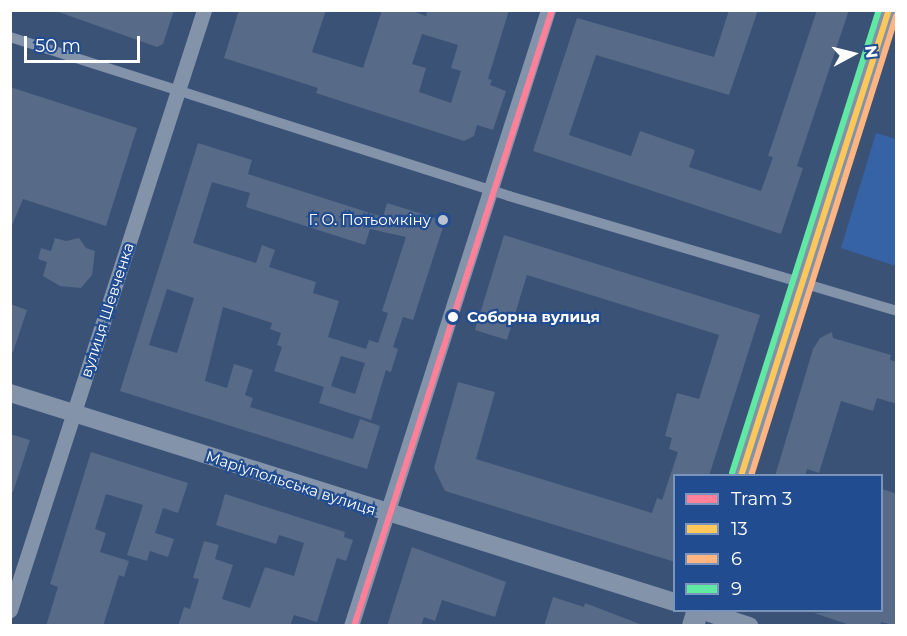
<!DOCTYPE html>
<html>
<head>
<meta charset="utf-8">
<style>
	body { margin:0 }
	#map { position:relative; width:907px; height:636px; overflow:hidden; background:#3b5277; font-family:Montserrat,sans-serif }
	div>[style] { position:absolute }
	.green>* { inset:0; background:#3662a6 }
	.building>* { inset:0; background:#576a87 }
	.pedestrian>* { height:10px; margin:-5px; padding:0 5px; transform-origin:5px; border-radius:5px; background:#8293aa }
	.minor>* { height:15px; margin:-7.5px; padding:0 7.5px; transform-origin:7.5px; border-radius:7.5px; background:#8293aa }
	.tertiary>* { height:18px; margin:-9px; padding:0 9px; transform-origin:9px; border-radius:9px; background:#8293aa }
	.primary>* { height:22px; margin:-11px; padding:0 11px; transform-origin:11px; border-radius:11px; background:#8292a9 }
	.bus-1>* { height:6px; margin:-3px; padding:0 3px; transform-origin:3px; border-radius:3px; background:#fdc75a }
	.bus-2>* { height:6px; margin:-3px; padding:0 3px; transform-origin:3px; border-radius:3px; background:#ffb580 }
	.bus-3>* { height:6px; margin:-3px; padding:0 3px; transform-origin:3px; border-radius:3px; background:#60e9a3 }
	.tram-1>* { height:6px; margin:-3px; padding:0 3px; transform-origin:3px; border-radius:3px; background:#ff8098 }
	.dots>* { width:16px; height:16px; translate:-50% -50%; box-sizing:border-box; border:3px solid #224c90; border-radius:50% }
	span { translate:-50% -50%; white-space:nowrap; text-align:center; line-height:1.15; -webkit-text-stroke:4.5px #224c90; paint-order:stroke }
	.poi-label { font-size:15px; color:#fff }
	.right { translate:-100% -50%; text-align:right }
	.street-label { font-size:15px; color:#fff }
	.stop-label { font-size:15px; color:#fff; font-weight:700 }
	.left { translate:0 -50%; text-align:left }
	.frame { position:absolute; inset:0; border:12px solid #fff; pointer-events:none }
	.legend { position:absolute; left:673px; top:474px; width:210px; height:138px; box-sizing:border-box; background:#224c90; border:2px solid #7a94bc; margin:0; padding:8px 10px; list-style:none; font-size:18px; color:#fff }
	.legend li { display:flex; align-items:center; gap:12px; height:30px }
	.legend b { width:30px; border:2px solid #7a94bc }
	.north { position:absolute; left:823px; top:24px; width:60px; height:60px; -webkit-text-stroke:4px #224c90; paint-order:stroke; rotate:83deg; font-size:16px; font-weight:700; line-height:24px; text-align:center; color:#fff }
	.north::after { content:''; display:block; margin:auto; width:21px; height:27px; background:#fff; clip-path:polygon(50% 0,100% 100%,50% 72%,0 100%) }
	.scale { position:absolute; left:24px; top:36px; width:116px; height:27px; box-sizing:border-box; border:3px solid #fff; border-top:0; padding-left:8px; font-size:18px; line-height:21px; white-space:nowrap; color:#fff; -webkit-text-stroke:4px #224c90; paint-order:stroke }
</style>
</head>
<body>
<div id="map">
	<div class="green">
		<i style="clip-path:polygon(876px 133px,896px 139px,896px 266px,841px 248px)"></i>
	</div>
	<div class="building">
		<i style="clip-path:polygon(53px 10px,174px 10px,163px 44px,157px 47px)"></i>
		<i style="clip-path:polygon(evenodd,239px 10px,326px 10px,312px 52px,363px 68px,382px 10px,410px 10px,426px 16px,428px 10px,509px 10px,488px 79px,492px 80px,490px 85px,506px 91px,493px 130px,477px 125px,474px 136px,464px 141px,316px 93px,318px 88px,224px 58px,239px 10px,422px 34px,458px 45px,451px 68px,461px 71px,451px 103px,419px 92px,426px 68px,412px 64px,422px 34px)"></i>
		<i style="clip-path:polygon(729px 10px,758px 10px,729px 95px,596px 55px,569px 135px,631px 156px,640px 131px,695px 150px,689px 167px,761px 191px,773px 157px,768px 156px,817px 10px,849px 10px,797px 166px,803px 168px,781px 234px,533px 151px,577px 18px,714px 57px)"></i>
		<i style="clip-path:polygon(10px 87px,137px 128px,106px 226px,23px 199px,10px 230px)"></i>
		<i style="clip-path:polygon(evenodd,198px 143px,252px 160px,248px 174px,383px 217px,387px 203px,445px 221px,413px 320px,403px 317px,393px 347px,398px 349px,391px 372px,386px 370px,371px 420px,319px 403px,324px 387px,274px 371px,282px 347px,277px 345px,281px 333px,270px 329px,272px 323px,223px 307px,205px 381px,227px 388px,234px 364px,253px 370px,245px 395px,253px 398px,250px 407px,353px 439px,360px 419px,380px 426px,367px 469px,120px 391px,198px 143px,212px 182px,250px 193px,246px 207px,365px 245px,370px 229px,406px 237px,382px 311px,388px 313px,378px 343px,369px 340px,366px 349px,328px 337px,339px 301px,313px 293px,316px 282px,269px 267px,275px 250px,262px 245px,256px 263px,193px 243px,212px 182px,198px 143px,167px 289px,194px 298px,177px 353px,149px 345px,167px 289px,198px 143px,341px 356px,365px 363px,355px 394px,331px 386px,341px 356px)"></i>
		<i style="clip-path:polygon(504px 235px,760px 315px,709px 476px,675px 476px,675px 562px,445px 491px,434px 468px,458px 382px,495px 392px,476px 459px,652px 513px,657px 498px,662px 500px,678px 452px,669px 449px,672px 438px,665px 436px,677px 393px,699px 399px,719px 335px,527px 275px,507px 340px,475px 330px)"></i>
		<i style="clip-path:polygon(55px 238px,66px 241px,79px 238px,86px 248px,95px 251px,92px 275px,81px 288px,60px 286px,43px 276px,47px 262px,38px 259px,41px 248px,51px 251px)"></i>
		<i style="clip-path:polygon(10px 304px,27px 310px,13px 352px,10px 351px)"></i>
		<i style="clip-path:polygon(832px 332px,833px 338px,891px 355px,890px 360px,897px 362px,897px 404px,877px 398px,873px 411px,841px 401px,819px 473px,807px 469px,805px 476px,775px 476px,813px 349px,820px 338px)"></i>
		<i style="clip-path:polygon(10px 434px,30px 440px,13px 492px,10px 492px)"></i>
		<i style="clip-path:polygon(91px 452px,188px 483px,178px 513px,163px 508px,155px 533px,174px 539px,168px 557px,150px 551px,147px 561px,127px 555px,143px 505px,106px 494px,95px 529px,106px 533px,100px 552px,129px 561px,124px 577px,119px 575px,103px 626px,46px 626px,58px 587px,50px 584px)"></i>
		<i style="clip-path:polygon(882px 489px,897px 494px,897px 626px,881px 622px,880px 626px,853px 626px,814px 613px,882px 610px)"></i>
		<i style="clip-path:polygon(225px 494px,345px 532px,344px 537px,353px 540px,346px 561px,337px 558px,317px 622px,294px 615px,290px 626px,178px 626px,184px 607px,190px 609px,199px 579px,193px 578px,204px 541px,219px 545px,215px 559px,233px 565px,222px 599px,250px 608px,265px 567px,294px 576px,304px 543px,279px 535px,276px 544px,216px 525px)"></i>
		<i style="clip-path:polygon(412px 547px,506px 582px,495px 617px,442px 600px,435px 621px,424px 617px,421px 626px,387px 626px)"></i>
		<i style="clip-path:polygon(553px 597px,584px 607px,585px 603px,645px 626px,544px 626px)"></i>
	</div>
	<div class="pedestrian">
		<i style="left:10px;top:37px;width:524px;rotate:17.67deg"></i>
		<i style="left:509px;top:196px;width:404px;rotate:16.5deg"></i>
	</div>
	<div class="minor">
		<i style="left:10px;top:610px;width:631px;rotate:-72.08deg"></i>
		<i style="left:351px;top:626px;width:647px;rotate:-72.27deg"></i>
	</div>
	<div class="tertiary">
		<i style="left:10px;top:393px;width:696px;rotate:17.47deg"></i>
		<i style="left:700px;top:610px;width:52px;rotate:18.1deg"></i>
	</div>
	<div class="primary">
		<i style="left:741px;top:476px;width:489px;rotate:-72.4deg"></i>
		<i style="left:693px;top:626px;width:17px;rotate:-73deg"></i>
	</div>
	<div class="bus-1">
		<i style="left:741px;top:476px;width:489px;rotate:-72.4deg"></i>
	</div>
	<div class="bus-2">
		<i style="left:751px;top:476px;width:482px;rotate:-72.5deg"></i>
	</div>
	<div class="bus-3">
		<i style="left:732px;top:473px;width:486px;rotate:-72.4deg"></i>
	</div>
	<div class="tram-1">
		<i style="left:354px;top:626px;width:647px;rotate:-72.18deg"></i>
	</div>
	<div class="dots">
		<i style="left:443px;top:220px;background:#bac2cf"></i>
		<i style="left:453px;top:317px;background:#fff"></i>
	</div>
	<div class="poi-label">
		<span class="right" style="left:431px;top:220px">Г. О. Потьомкіну</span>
	</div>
	<div class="street-label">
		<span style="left:107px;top:310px;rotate:-72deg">вулиця Шевченка</span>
		<span style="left:291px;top:483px;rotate:18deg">Маріупольська вулиця</span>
	</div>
	<div class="stop-label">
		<span class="left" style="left:467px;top:317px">Соборна вулиця</span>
	</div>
	<div class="frame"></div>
	<ul class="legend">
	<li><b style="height:8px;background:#ff8098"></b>Tram 3</li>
	<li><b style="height:8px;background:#fdc75a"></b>13</li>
	<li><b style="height:8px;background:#ffb580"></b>6</li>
	<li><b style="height:8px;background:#60e9a3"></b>9</li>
	</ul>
	<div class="north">N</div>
	<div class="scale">50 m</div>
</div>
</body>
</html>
